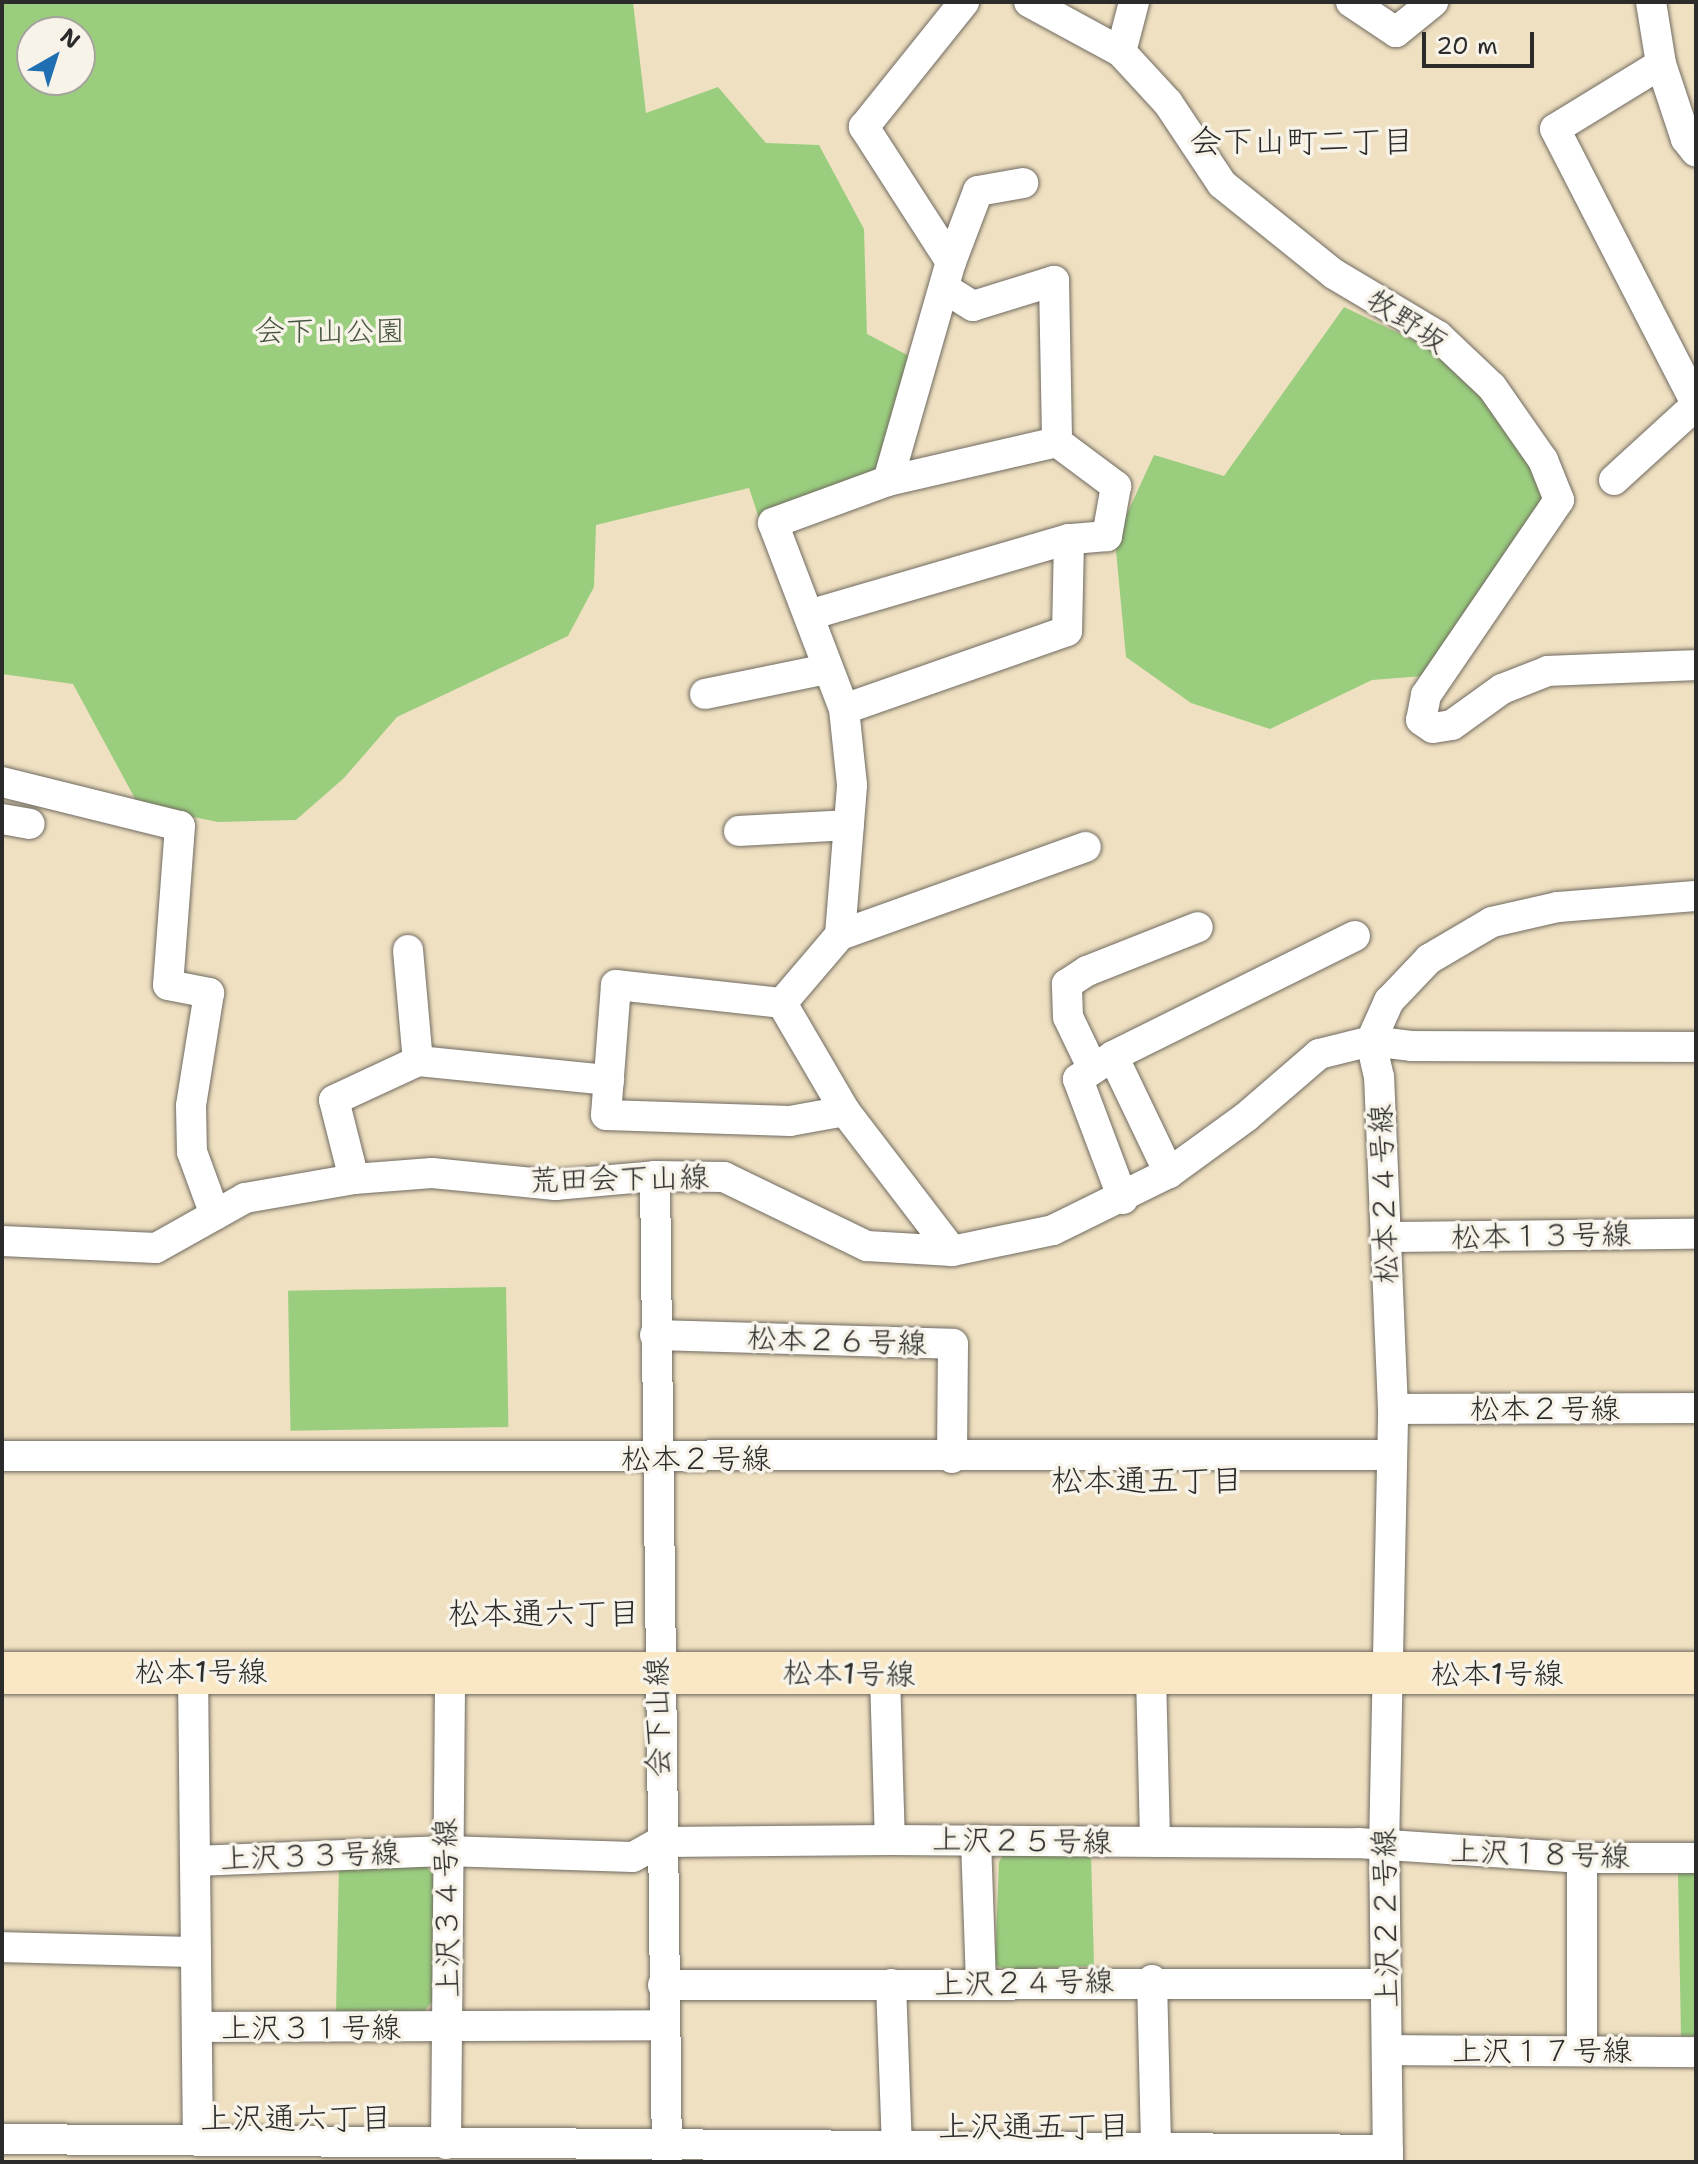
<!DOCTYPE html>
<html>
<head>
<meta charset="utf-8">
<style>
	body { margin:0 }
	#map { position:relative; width:1698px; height:2164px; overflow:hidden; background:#efe0c1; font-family:"Shantell Sans","Klee One",sans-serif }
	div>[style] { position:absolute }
	.green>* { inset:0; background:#9ace7e; transform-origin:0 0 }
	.roads { filter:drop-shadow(0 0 2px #706a60) drop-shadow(0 0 2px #706a60) }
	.street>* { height:30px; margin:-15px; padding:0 15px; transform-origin:15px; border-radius:15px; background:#fff }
	.secondary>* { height:42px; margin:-21px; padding:0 21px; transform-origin:21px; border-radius:21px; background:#fae7c3 }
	span { translate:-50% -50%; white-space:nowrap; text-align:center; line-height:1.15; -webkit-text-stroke:7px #f7f3e8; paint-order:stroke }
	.street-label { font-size:30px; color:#2b2b2b }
	.park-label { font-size:30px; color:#475440 }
	.neighbourhood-label { font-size:32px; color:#2b2b2b }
	.frame { position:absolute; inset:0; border:4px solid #2b2b2b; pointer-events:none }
	.north { position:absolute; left:16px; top:16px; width:80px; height:80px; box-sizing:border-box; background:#f7f3e8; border:2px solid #a5a39c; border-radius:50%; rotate:39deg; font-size:22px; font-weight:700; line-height:32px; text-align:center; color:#2b2b2b }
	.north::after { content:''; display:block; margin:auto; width:28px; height:36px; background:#1f6fb2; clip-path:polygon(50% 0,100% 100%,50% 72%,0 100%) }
	.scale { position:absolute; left:1422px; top:32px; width:112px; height:36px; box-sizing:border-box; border:4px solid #2b2b2b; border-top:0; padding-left:10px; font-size:24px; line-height:28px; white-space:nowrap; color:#2b2b2b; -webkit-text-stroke:6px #f7f3e8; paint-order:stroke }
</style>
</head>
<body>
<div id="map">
	<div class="green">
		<i style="clip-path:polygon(evenodd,2px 2px,633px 2px,646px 113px,718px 87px,766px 143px,819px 145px,864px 229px,867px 334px,913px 358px,874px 480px,759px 518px,749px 488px,596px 525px,594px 587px,568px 636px,397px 717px,344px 778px,296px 820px,218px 822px,139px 806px,73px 684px,2px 674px,2px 2px,32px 32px,80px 32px,80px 80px,32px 80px,32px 32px)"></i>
		<i style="clip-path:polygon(1344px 307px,1438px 352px,1486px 400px,1531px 465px,1543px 504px,1423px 676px,1372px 680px,1270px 729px,1191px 703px,1126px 657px,1115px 540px,1154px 455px,1224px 476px)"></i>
		<i style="left:506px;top:1287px;width:140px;height:218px;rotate:89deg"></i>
		<i style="clip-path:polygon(1005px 1852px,1091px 1853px,1094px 1966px,1007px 1970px,995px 1965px,999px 1862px)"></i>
		<i style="clip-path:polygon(339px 1864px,423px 1864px,434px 1875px,434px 1999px,422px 2014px,336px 2013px)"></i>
		<i style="clip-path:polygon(1678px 1873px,1696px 1873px,1696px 2036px,1681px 2036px)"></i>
	</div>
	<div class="roads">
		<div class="street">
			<i style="left:1029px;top:2px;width:105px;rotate:28.5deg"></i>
			<i style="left:1121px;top:52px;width:69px;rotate:47.3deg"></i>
			<i style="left:1168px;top:103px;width:97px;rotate:56.3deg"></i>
			<i style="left:1222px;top:184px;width:144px;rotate:38.8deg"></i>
			<i style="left:1334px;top:274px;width:121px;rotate:30.8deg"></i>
			<i style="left:1438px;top:336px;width:74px;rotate:43.4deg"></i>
			<i style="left:1492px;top:387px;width:89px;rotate:55.1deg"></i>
			<i style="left:1543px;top:460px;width:43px;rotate:68.2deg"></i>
			<i style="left:1559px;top:500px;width:236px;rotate:124.3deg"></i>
			<i style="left:1426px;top:695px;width:25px;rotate:101deg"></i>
			<i style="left:1421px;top:720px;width:14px;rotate:34deg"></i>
			<i style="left:1433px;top:728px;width:19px;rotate:-9deg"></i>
			<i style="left:1452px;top:725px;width:62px;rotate:-35.8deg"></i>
			<i style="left:1502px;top:689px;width:49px;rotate:-21.4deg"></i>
			<i style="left:1548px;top:671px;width:148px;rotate:-2.3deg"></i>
			<i style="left:1351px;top:2px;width:54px;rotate:33.7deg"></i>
			<i style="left:1396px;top:32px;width:48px;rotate:-39deg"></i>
			<i style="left:1651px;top:2px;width:63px;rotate:80.8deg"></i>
			<i style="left:1661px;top:64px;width:79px;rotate:71.6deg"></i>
			<i style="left:1686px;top:139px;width:16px;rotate:52deg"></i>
			<i style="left:1121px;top:52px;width:52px;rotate:-75.4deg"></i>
			<i style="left:1661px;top:64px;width:124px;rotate:148.5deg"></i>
			<i style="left:1555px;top:129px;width:308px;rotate:62.8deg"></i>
			<i style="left:951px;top:262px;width:76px;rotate:-69.2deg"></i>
			<i style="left:978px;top:191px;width:46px;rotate:-10.1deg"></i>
			<i style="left:944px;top:288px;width:34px;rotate:32deg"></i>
			<i style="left:973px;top:306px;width:85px;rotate:-17.2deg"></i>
			<i style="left:1054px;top:281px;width:161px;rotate:88.9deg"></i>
			<i style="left:1614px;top:480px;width:111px;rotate:-42.4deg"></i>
			<i style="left:888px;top:481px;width:173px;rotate:-13deg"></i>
			<i style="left:1057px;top:442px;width:74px;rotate:36.7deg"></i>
			<i style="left:1116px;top:486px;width:51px;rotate:100.2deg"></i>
			<i style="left:1107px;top:536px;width:38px;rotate:175deg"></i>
			<i style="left:809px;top:615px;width:271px;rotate:-16.3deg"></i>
			<i style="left:1069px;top:539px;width:92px;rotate:91.2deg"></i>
			<i style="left:1067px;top:631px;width:236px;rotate:160.7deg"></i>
			<i style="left:705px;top:694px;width:125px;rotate:-11.6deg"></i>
			<i style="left:2px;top:782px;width:183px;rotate:13.9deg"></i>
			<i style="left:180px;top:826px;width:159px;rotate:94.3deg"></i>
			<i style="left:168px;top:985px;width:42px;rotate:11deg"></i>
			<i style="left:209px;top:993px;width:114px;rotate:99.1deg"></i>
			<i style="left:191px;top:1106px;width:46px;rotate:88.8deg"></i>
			<i style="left:192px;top:1152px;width:67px;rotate:69.9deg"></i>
			<i style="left:2px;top:819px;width:28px;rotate:10deg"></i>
			<i style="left:739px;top:831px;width:110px;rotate:-3.1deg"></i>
			<i style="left:840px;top:935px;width:261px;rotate:-19.7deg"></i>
			<i style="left:408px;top:950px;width:111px;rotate:84.9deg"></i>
			<i style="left:782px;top:1003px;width:167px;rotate:-173.8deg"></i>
			<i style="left:616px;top:985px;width:130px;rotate:94.4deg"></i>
			<i style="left:606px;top:1115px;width:184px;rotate:1.9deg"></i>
			<i style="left:790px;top:1121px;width:56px;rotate:-10.3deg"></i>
			<i style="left:1113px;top:1056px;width:130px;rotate:64.4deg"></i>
			<i style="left:1092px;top:1067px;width:55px;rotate:-115.6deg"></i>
			<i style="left:1068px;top:1017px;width:33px;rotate:-92deg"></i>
			<i style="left:1067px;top:984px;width:24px;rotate:-33deg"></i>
			<i style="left:1087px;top:971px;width:119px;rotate:-21.6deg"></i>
			<i style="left:655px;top:1176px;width:986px;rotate:89.3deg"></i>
			<i style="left:354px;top:1179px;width:81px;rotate:-104.2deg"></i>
			<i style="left:334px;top:1100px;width:93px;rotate:-24.9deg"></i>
			<i style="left:418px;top:1061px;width:192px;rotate:5.7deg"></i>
			<i style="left:1123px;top:1199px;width:128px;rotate:-110.6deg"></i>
			<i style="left:1078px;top:1079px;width:42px;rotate:-33.3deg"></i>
			<i style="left:1113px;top:1056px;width:270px;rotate:-26.4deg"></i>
			<i style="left:1385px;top:1237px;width:311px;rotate:-0.6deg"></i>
			<i style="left:2px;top:1241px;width:154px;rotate:2.6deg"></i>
			<i style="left:156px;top:1248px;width:102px;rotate:-29.3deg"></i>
			<i style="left:245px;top:1198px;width:111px;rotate:-9.9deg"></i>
			<i style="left:354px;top:1179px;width:78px;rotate:-4.4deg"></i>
			<i style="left:432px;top:1173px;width:124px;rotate:5.6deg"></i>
			<i style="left:555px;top:1185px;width:100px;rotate:-5.1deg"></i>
			<i style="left:655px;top:1176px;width:69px;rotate:0.8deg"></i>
			<i style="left:724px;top:1177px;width:159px;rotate:25.8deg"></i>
			<i style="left:867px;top:1246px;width:85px;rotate:3.4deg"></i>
			<i style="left:952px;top:1251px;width:103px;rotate:-11.7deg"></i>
			<i style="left:1053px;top:1230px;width:129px;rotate:-26.2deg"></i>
			<i style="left:1169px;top:1173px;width:95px;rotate:-36deg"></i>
			<i style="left:1246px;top:1117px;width:96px;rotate:-40.8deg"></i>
			<i style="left:1319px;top:1054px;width:54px;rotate:-14deg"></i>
			<i style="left:1371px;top:1041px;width:44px;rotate:-65.8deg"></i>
			<i style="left:1389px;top:1001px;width:58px;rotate:-46.4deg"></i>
			<i style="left:1429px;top:959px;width:73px;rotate:-30.4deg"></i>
			<i style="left:1492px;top:922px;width:68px;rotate:-12.8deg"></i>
			<i style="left:1558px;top:907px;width:138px;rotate:-4.6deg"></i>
			<i style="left:952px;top:1251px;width:176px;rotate:-127.4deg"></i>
			<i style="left:845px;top:1111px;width:125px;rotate:-120.3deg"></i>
			<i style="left:782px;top:1003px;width:89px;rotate:-49.5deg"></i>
			<i style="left:840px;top:935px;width:150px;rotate:-85.4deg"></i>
			<i style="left:852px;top:785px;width:76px;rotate:-96deg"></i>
			<i style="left:844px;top:709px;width:199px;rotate:-110.9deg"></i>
			<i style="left:773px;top:523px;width:122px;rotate:-20.1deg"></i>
			<i style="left:888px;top:481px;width:228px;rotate:-74deg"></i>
			<i style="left:951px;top:262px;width:161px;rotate:-122.8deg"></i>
			<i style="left:864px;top:127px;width:160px;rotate:-51.3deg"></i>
			<i style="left:655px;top:1335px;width:298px;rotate:1.7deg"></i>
			<i style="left:953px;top:1344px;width:114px;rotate:90.5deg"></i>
			<i style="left:1393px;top:1409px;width:303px;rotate:-0.2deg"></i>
			<i style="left:2px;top:1456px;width:1388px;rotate:-0.04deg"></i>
			<i style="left:193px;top:1672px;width:469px;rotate:89.4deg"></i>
			<i style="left:1151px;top:1675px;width:167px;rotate:88.6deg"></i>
			<i style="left:885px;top:1676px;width:164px;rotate:88.3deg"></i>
			<i style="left:976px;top:1840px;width:145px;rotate:88deg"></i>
			<i style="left:195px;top:1861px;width:250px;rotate:-2.3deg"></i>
			<i style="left:445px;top:1851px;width:188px;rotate:1.8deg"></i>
			<i style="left:633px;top:1857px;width:31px;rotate:-29deg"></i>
			<i style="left:660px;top:1842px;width:230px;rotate:-0.5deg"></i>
			<i style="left:890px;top:1840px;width:468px;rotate:0.4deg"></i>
			<i style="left:1358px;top:1843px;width:225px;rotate:3.8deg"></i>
			<i style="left:1582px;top:1858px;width:114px"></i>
			<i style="left:2px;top:1947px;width:194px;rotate:1.5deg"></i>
			<i style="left:1152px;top:1980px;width:169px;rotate:88.6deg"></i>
			<i style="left:891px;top:1984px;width:164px;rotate:87.9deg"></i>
			<i style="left:663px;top:1985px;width:722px;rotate:-0.08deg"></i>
			<i style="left:197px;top:2027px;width:468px;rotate:-0.2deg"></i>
			<i style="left:1389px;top:2050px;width:307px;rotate:0.4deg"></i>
			<i style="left:1582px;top:2051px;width:193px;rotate:-90deg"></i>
			<i style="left:2px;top:2139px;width:1386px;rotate:0.45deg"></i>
			<i style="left:446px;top:2144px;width:472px;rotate:-89.5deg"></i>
			<i style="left:1388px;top:2162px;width:314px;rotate:-90.7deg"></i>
			<i style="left:1384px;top:1848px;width:439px;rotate:-88.8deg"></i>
			<i style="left:1393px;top:1409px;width:332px;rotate:-92.4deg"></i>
			<i style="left:1379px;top:1077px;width:37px;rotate:-103deg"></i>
			<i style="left:1371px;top:1041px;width:40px;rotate:7.1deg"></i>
			<i style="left:1411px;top:1046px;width:285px;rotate:0.2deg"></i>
		</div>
		<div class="secondary">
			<i style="left:2px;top:1673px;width:1694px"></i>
		</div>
	</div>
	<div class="street-label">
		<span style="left:1407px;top:321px;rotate:34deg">牧野坂</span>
		<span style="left:619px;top:1179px;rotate:-1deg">荒田会下山線</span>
		<span style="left:1384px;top:1194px;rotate:-92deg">松本２４号線</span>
		<span style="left:1541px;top:1236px;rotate:-1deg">松本１３号線</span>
		<span style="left:837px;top:1341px;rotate:2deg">松本２６号線</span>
		<span style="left:1545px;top:1409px">松本２号線</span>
		<span style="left:696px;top:1459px">松本２号線</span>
		<span style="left:201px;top:1672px">松本1号線</span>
		<span style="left:849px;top:1674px;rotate:1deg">松本1号線</span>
		<span style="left:1497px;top:1674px">松本1号線</span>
		<span style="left:658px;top:1717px;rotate:-91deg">会下山線</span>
		<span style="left:1022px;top:1841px;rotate:1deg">上沢２５号線</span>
		<span style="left:1540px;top:1854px;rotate:2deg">上沢１８号線</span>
		<span style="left:310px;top:1856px;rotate:-2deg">上沢３３号線</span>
		<span style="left:447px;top:1908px;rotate:-91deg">上沢３４号線</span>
		<span style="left:1386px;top:1918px;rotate:-91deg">上沢２２号線</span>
		<span style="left:1024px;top:1983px;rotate:-1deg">上沢２４号線</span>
		<span style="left:311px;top:2028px">上沢３１号線</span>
		<span style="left:1542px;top:2051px">上沢１７号線</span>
	</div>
	<div class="park-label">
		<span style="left:330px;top:331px">会下山公園</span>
	</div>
	<div class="neighbourhood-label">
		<span style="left:1302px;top:141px">会下山町二丁目</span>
		<span style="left:1147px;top:1480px">松本通五丁目</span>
		<span style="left:544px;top:1613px">松本通六丁目</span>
		<span style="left:296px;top:2118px">上沢通六丁目</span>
		<span style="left:1034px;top:2126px">上沢通五丁目</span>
	</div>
	<div class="frame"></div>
	<div class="north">N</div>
	<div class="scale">20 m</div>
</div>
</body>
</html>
